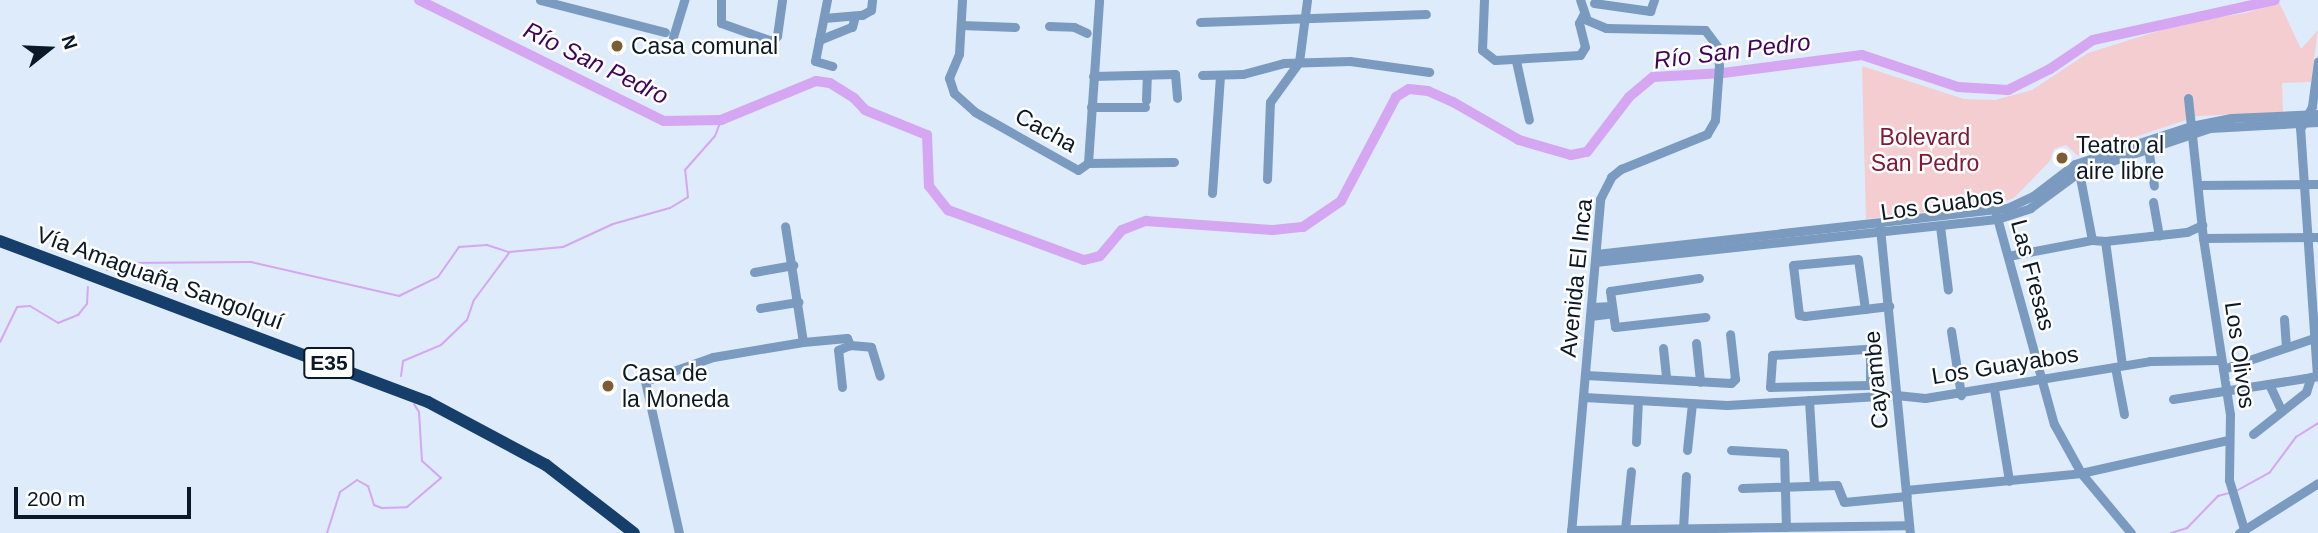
<!DOCTYPE html>
<html>
<head>
<meta charset="utf-8">
<style>
	body { margin:0 }
	#map { position:relative; width:2318px; height:533px; overflow:hidden; background:#ddebfb; font-family:Helvetica,sans-serif }
	div>[style] { position:absolute }
	.green>* { inset:0; background:#f4cdd0 }
	.stream>* { height:2px; margin:-1px; padding:0 1px; transform-origin:1px; border-radius:1px; background:#d5a6f2 }
	.river>* { height:10px; margin:-5px; padding:0 5px; transform-origin:5px; border-radius:5px; background:#d5a6f2 }
	.minor>* { height:9px; margin:-4.5px; padding:0 4.5px; transform-origin:4.5px; border-radius:4.5px; background:#7a9bbf }
	.highway>* { height:12px; margin:-6px; padding:0 6px; transform-origin:6px; border-radius:6px; background:#153f6a }
	.dots>* { width:19px; height:19px; translate:-50% -50%; box-sizing:border-box; border:4px solid #fff; border-radius:50% }
	span { translate:-50% -50%; white-space:nowrap; text-align:center; line-height:1.15; -webkit-text-stroke:5px #fff; paint-order:stroke }
	.shield-label span { padding:2px 5px; background:#fff; border:2px solid; border-radius:5px; -webkit-text-stroke-width:0 }
	.shield-label { font-size:21px; color:#0b1826; font-weight:700 }
	.poi-label { font-size:23px; color:#0b1826 }
	.left { translate:0 -50%; text-align:left }
	.street-label { font-size:23px; color:#0b1826 }
	.park-label { font-size:23px; color:#831834 }
	.water-label { font-size:24px; color:#41025b; font-style:italic }
	.north { position:absolute; left:14px; top:14px; width:70px; height:70px; -webkit-text-stroke:5px #fff; paint-order:stroke; rotate:72deg; font-size:19px; font-weight:700; line-height:28px; text-align:center; color:#0b1826 }
	.north::after { content:''; display:block; margin:auto; width:24px; height:32px; background:#0b1826; clip-path:polygon(50% 0,100% 100%,50% 72%,0 100%) }
	.scale { position:absolute; left:14px; top:487px; width:177px; height:32px; box-sizing:border-box; border:4px solid #0b1826; border-top:0; padding-left:9px; font-size:21px; line-height:24px; white-space:nowrap; color:#0b1826; -webkit-text-stroke:5px #fff; paint-order:stroke }
</style>
</head>
<body>
<div id="map">
	<div class="green">
		<i style="clip-path:polygon(2279px 2px,2301px 49px,2318px 30px,2311px 82px,2282px 83px,2283px 112px,2198px 116px,2078px 156px,2066px 145px,2054px 149px,2050px 161px,2014px 198px,1997px 204px,1866px 219px,1862px 66px,1964px 99px,1995px 100px,2032px 90px,2088px 53px,2187px 22px,2246px 13px)"></i>
	</div>
	<div class="stream">
		<i style="left:107px;top:270px;width:18px;rotate:-22deg"></i>
		<i style="left:124px;top:263px;width:127px;rotate:-0.5deg"></i>
		<i style="left:251px;top:262px;width:152px;rotate:12.9deg"></i>
		<i style="left:399px;top:296px;width:43px;rotate:-26deg"></i>
		<i style="left:438px;top:277px;width:37px;rotate:-55deg"></i>
		<i style="left:459px;top:247px;width:28px;rotate:-4deg"></i>
		<i style="left:487px;top:245px;width:23px;rotate:18deg"></i>
		<i style="left:509px;top:252px;width:54px;rotate:-5.3deg"></i>
		<i style="left:563px;top:247px;width:55px;rotate:-24.7deg"></i>
		<i style="left:613px;top:224px;width:59px;rotate:-15.7deg"></i>
		<i style="left:670px;top:208px;width:21px;rotate:-31deg"></i>
		<i style="left:688px;top:197px;width:27px;rotate:-96deg"></i>
		<i style="left:685px;top:170px;width:45px;rotate:-48.6deg"></i>
		<i style="left:715px;top:136px;width:17px;rotate:-69deg"></i>
		<i style="left:0;top:342px;width:39px;rotate:-64deg"></i>
		<i style="left:17px;top:307px;width:13px;rotate:-4deg"></i>
		<i style="left:30px;top:306px;width:33px;rotate:31deg"></i>
		<i style="left:58px;top:323px;width:22px;rotate:-22deg"></i>
		<i style="left:78px;top:315px;width:14px;rotate:-51deg"></i>
		<i style="left:87px;top:304px;width:17px;rotate:-87deg"></i>
		<i style="left:401px;top:376px;width:15px;rotate:-82deg"></i>
		<i style="left:403px;top:361px;width:41px;rotate:-22.8deg"></i>
		<i style="left:441px;top:345px;width:36px;rotate:-44deg"></i>
		<i style="left:467px;top:320px;width:21px;rotate:-71deg"></i>
		<i style="left:474px;top:300px;width:59px;rotate:-53.3deg"></i>
		<i style="left:2238px;top:490px;width:37px;rotate:-29deg"></i>
		<i style="left:2270px;top:472px;width:44px;rotate:-53.4deg"></i>
		<i style="left:2296px;top:437px;width:26px;rotate:-32deg"></i>
		<i style="left:327px;top:533px;width:43px;rotate:-72.4deg"></i>
		<i style="left:340px;top:492px;width:21px;rotate:-35deg"></i>
		<i style="left:357px;top:480px;width:13px;rotate:29deg"></i>
		<i style="left:368px;top:486px;width:20px;rotate:72deg"></i>
		<i style="left:374px;top:505px;width:9px;rotate:21deg"></i>
		<i style="left:382px;top:508px;width:25px;rotate:-2deg"></i>
		<i style="left:407px;top:507px;width:45px;rotate:-40.5deg"></i>
		<i style="left:441px;top:478px;width:25px;rotate:-138deg"></i>
		<i style="left:422px;top:461px;width:49px;rotate:-93.5deg"></i>
		<i style="left:419px;top:412px;width:9px;rotate:-122deg"></i>
		<i style="left:2171px;top:533px;width:17px;rotate:-17deg"></i>
		<i style="left:2187px;top:528px;width:45px;rotate:-45.9deg"></i>
		<i style="left:2218px;top:496px;width:11px;rotate:-15deg"></i>
	</div>
	<div class="river">
		<i style="left:419px;top:0;width:273px;rotate:26.3deg"></i>
		<i style="left:664px;top:121px;width:57px;rotate:-1deg"></i>
		<i style="left:721px;top:120px;width:103px;rotate:-22.3deg"></i>
		<i style="left:816px;top:81px;width:14px;rotate:8deg"></i>
		<i style="left:830px;top:83px;width:28px;rotate:32deg"></i>
		<i style="left:854px;top:98px;width:16px;rotate:47deg"></i>
		<i style="left:865px;top:110px;width:67px;rotate:22deg"></i>
		<i style="left:927px;top:135px;width:51px;rotate:87.8deg"></i>
		<i style="left:929px;top:186px;width:31px;rotate:52deg"></i>
		<i style="left:948px;top:210px;width:145px;rotate:20.2deg"></i>
		<i style="left:1084px;top:260px;width:16px;rotate:-14deg"></i>
		<i style="left:1100px;top:256px;width:34px;rotate:-50deg"></i>
		<i style="left:1122px;top:230px;width:26px;rotate:-21deg"></i>
		<i style="left:1146px;top:221px;width:127px;rotate:4.1deg"></i>
		<i style="left:1273px;top:230px;width:30px;rotate:-6deg"></i>
		<i style="left:1303px;top:227px;width:46px;rotate:-34.4deg"></i>
		<i style="left:1341px;top:201px;width:118px;rotate:-62.1deg"></i>
		<i style="left:1396px;top:97px;width:15px;rotate:-32deg"></i>
		<i style="left:1409px;top:89px;width:19px;rotate:6deg"></i>
		<i style="left:1428px;top:91px;width:27px;rotate:24deg"></i>
		<i style="left:1453px;top:102px;width:76px;rotate:29.9deg"></i>
		<i style="left:1519px;top:140px;width:54px;rotate:16.1deg"></i>
		<i style="left:1571px;top:155px;width:16px;rotate:-11deg"></i>
		<i style="left:1587px;top:152px;width:69px;rotate:-52.6deg"></i>
		<i style="left:1629px;top:97px;width:31px;rotate:-40deg"></i>
		<i style="left:1653px;top:77px;width:70px;rotate:-3.3deg"></i>
		<i style="left:1723px;top:73px;width:140px;rotate:-7.4deg"></i>
		<i style="left:1862px;top:55px;width:101px;rotate:18.4deg"></i>
		<i style="left:1958px;top:87px;width:50px;rotate:3.4deg"></i>
		<i style="left:2008px;top:90px;width:47px;rotate:-26.6deg"></i>
		<i style="left:2050px;top:69px;width:52px;rotate:-34deg"></i>
		<i style="left:2093px;top:40px;width:186px;rotate:-12.4deg"></i>
	</div>
	<div class="minor">
		<i style="left:540px;top:0;width:129px;rotate:14.4deg"></i>
		<i style="left:721px;top:0;width:23px;rotate:90deg"></i>
		<i style="left:721px;top:23px;width:54px;rotate:19.4deg"></i>
		<i style="left:772px;top:41px;width:7px;rotate:-45deg"></i>
		<i style="left:777px;top:36px;width:36px;rotate:-82deg"></i>
		<i style="left:827px;top:0;width:62px;rotate:101.1deg"></i>
		<i style="left:815px;top:61px;width:18px;rotate:16deg"></i>
		<i style="left:962px;top:0;width:54px;rotate:93.2deg"></i>
		<i style="left:959px;top:54px;width:26px;rotate:113deg"></i>
		<i style="left:949px;top:78px;width:16px;rotate:72deg"></i>
		<i style="left:954px;top:93px;width:28px;rotate:42deg"></i>
		<i style="left:975px;top:112px;width:118px;rotate:29.4deg"></i>
		<i style="left:1078px;top:170px;width:12px;rotate:-35deg"></i>
		<i style="left:1088px;top:163px;width:163px;rotate:-86.1deg"></i>
		<i style="left:1484px;top:0;width:50px;rotate:92.3deg"></i>
		<i style="left:1482px;top:50px;width:16px;rotate:38deg"></i>
		<i style="left:1495px;top:60px;width:85px;rotate:-3.4deg"></i>
		<i style="left:1580px;top:55px;width:9px;rotate:-58deg"></i>
		<i style="left:1585px;top:47px;width:25px;rotate:-104deg"></i>
		<i style="left:1579px;top:23px;width:11px;rotate:-63deg"></i>
		<i style="left:1594px;top:3px;width:57px;rotate:8.1deg"></i>
		<i style="left:1650px;top:11px;width:12px;rotate:-70deg"></i>
		<i style="left:824px;top:18px;width:38px;rotate:-5deg"></i>
		<i style="left:862px;top:15px;width:10px;rotate:-29deg"></i>
		<i style="left:871px;top:10px;width:10px;rotate:-84deg"></i>
		<i style="left:1200px;top:22px;width:226px;rotate:-2deg"></i>
		<i style="left:961px;top:25px;width:54px;rotate:2.1deg"></i>
		<i style="left:1049px;top:26px;width:25px;rotate:2deg"></i>
		<i style="left:1074px;top:27px;width:14px;rotate:25deg"></i>
		<i style="left:673px;top:37px;width:39px;rotate:-73deg"></i>
		<i style="left:819px;top:40px;width:35px;rotate:-22deg"></i>
		<i style="left:852px;top:27px;width:11px;rotate:-75deg"></i>
		<i style="left:1516px;top:61px;width:60px;rotate:77.6deg"></i>
		<i style="left:1202px;top:75px;width:41px;rotate:-1.4deg"></i>
		<i style="left:1243px;top:74px;width:42px;rotate:-15deg"></i>
		<i style="left:1284px;top:63px;width:66px;rotate:-1.7deg"></i>
		<i style="left:1350px;top:61px;width:80px;rotate:7.9deg"></i>
		<i style="left:1093px;top:76px;width:82px;rotate:-1.4deg"></i>
		<i style="left:1175px;top:74px;width:24px;rotate:85deg"></i>
		<i style="left:2188px;top:98px;width:141px;rotate:83.9deg"></i>
		<i style="left:2203px;top:238px;width:178px;rotate:81.3deg"></i>
		<i style="left:2230px;top:414px;width:66px;rotate:90.9deg"></i>
		<i style="left:2229px;top:480px;width:51px;rotate:73deg"></i>
		<i style="left:1146px;top:100px;width:25px;rotate:-88deg"></i>
		<i style="left:1091px;top:107px;width:54px"></i>
		<i style="left:2148px;top:148px;width:38px;rotate:81deg"></i>
		<i style="left:1088px;top:163px;width:86px;rotate:-0.7deg"></i>
		<i style="left:2079px;top:172px;width:69px;rotate:79.2deg"></i>
		<i style="left:2092px;top:240px;width:13px;rotate:4deg"></i>
		<i style="left:2105px;top:241px;width:125px;rotate:82.2deg"></i>
		<i style="left:1267px;top:179px;width:77px;rotate:-87.8deg"></i>
		<i style="left:1270px;top:102px;width:49px;rotate:-54.1deg"></i>
		<i style="left:1299px;top:62px;width:63px;rotate:-82.6deg"></i>
		<i style="left:2199px;top:185px;width:119px;rotate:-0.5deg"></i>
		<i style="left:1212px;top:193px;width:117px;rotate:-86.1deg"></i>
		<i style="left:2153px;top:202px;width:34px;rotate:80deg"></i>
		<i style="left:1996px;top:214px;width:218px;rotate:74.6deg"></i>
		<i style="left:2054px;top:424px;width:56px;rotate:61.1deg"></i>
		<i style="left:2081px;top:473px;width:78px;rotate:50.2deg"></i>
		<i style="left:1940px;top:226px;width:64px;rotate:82.9deg"></i>
		<i style="left:1880px;top:228px;width:306px;rotate:84.4deg"></i>
		<i style="left:2203px;top:238px;width:115px;rotate:-0.5deg"></i>
		<i style="left:2105px;top:241px;width:82px;rotate:-6.3deg"></i>
		<i style="left:2187px;top:232px;width:17px;rotate:-25deg"></i>
		<i style="left:1596px;top:254px;width:414px;rotate:-6.4deg"></i>
		<i style="left:2007px;top:208px;width:29px;rotate:-25deg"></i>
		<i style="left:2033px;top:196px;width:53px;rotate:-37.3deg"></i>
		<i style="left:2075px;top:164px;width:122px;rotate:-18.1deg"></i>
		<i style="left:2191px;top:126px;width:41px;rotate:-11.3deg"></i>
		<i style="left:2231px;top:118px;width:87px;rotate:-2.6deg"></i>
		<i style="left:2008px;top:256px;width:86px;rotate:-10.8deg"></i>
		<i style="left:1595px;top:262px;width:404px;rotate:-6.1deg"></i>
		<i style="left:1997px;top:219px;width:35px;rotate:-18deg"></i>
		<i style="left:2030px;top:208px;width:61px;rotate:-36.3deg"></i>
		<i style="left:2079px;top:172px;width:138px;rotate:-18.6deg"></i>
		<i style="left:2210px;top:128px;width:108px;rotate:-3.2deg"></i>
		<i style="left:754px;top:272px;width:40px;rotate:-10deg"></i>
		<i style="left:1699px;top:278px;width:90px;rotate:171.7deg"></i>
		<i style="left:1610px;top:291px;width:36px;rotate:82deg"></i>
		<i style="left:1615px;top:327px;width:91px;rotate:-6.3deg"></i>
		<i style="left:1591px;top:307px;width:21px;rotate:-3deg"></i>
		<i style="left:760px;top:308px;width:39px;rotate:-9deg"></i>
		<i style="left:1865px;top:309px;width:50px;rotate:-98deg"></i>
		<i style="left:1858px;top:259px;width:65px;rotate:174.7deg"></i>
		<i style="left:1793px;top:265px;width:50px;rotate:83.2deg"></i>
		<i style="left:1799px;top:315px;width:6px;rotate:9deg"></i>
		<i style="left:1805px;top:316px;width:85px;rotate:-6.8deg"></i>
		<i style="left:1590px;top:316px;width:23px;rotate:-7deg"></i>
		<i style="left:2284px;top:319px;width:28px;rotate:86deg"></i>
		<i style="left:1951px;top:331px;width:65px;rotate:81.1deg"></i>
		<i style="left:803px;top:342px;width:44px;rotate:-5.2deg"></i>
		<i style="left:847px;top:338px;width:8px;rotate:67deg"></i>
		<i style="left:850px;top:345px;width:21px;rotate:5deg"></i>
		<i style="left:871px;top:347px;width:30px;rotate:73deg"></i>
		<i style="left:1696px;top:343px;width:39px;rotate:84deg"></i>
		<i style="left:1663px;top:348px;width:31px;rotate:84deg"></i>
		<i style="left:1865px;top:349px;width:6px;rotate:39deg"></i>
		<i style="left:1870px;top:353px;width:32px;rotate:90deg"></i>
		<i style="left:1870px;top:385px;width:100px;rotate:178.9deg"></i>
		<i style="left:1770px;top:387px;width:32px;rotate:-86deg"></i>
		<i style="left:1772px;top:355px;width:93px;rotate:-3.7deg"></i>
		<i style="left:2115px;top:367px;width:48px;rotate:79.2deg"></i>
		<i style="left:2223px;top:369px;width:96px;rotate:-18.8deg"></i>
		<i style="left:1586px;top:375px;width:145px;rotate:3.2deg"></i>
		<i style="left:1731px;top:383px;width:6px;rotate:-45deg"></i>
		<i style="left:1735px;top:379px;width:45px;rotate:-96.3deg"></i>
		<i style="left:2317px;top:376px;width:248px;rotate:-93.9deg"></i>
		<i style="left:2300px;top:129px;width:26px;rotate:-62deg"></i>
		<i style="left:2312px;top:106px;width:45px;rotate:-82.4deg"></i>
		<i style="left:2269px;top:384px;width:26px;rotate:65deg"></i>
		<i style="left:842px;top:387px;width:37px;rotate:-96deg"></i>
		<i style="left:838px;top:350px;width:13px;rotate:-23deg"></i>
		<i style="left:1994px;top:389px;width:93px;rotate:80.7deg"></i>
		<i style="left:1584px;top:397px;width:143px;rotate:3.2deg"></i>
		<i style="left:1727px;top:405px;width:169px;rotate:-3.4deg"></i>
		<i style="left:1896px;top:395px;width:29px;rotate:6deg"></i>
		<i style="left:1925px;top:398px;width:228px;rotate:-9.3deg"></i>
		<i style="left:2150px;top:361px;width:71px;rotate:-0.8deg"></i>
		<i style="left:2173px;top:399px;width:147px;rotate:-9deg"></i>
		<i style="left:1809px;top:400px;width:85px;rotate:86.6deg"></i>
		<i style="left:2253px;top:434px;width:68px;rotate:-38.4deg"></i>
		<i style="left:2306px;top:392px;width:16px;rotate:-72deg"></i>
		<i style="left:1636px;top:442px;width:42px;rotate:-87.3deg"></i>
		<i style="left:1687px;top:450px;width:47px;rotate:-83.9deg"></i>
		<i style="left:1731px;top:450px;width:53px;rotate:3.2deg"></i>
		<i style="left:1784px;top:453px;width:74px;rotate:88.5deg"></i>
		<i style="left:1742px;top:488px;width:95px;rotate:-1.8deg"></i>
		<i style="left:1837px;top:485px;width:18px;rotate:68deg"></i>
		<i style="left:1844px;top:502px;width:63px;rotate:-5.4deg"></i>
		<i style="left:1906px;top:490px;width:176px;rotate:-5.5deg"></i>
		<i style="left:2081px;top:473px;width:151px;rotate:-12.7deg"></i>
		<i style="left:1625px;top:529px;width:58px;rotate:-84.1deg"></i>
		<i style="left:1683px;top:529px;width:53px;rotate:-86.8deg"></i>
		<i style="left:1571px;top:530px;width:338px;rotate:-0.8deg"></i>
		<i style="left:679px;top:533px;width:156px;rotate:-102.6deg"></i>
		<i style="left:645px;top:381px;width:72px;rotate:-19.4deg"></i>
		<i style="left:713px;top:357px;width:91px;rotate:-9.5deg"></i>
		<i style="left:803px;top:342px;width:117px;rotate:-98.8deg"></i>
		<i style="left:1571px;top:533px;width:335px;rotate:-85deg"></i>
		<i style="left:1600px;top:199px;width:25px;rotate:-63deg"></i>
		<i style="left:1611px;top:177px;width:13px;rotate:-39deg"></i>
		<i style="left:1621px;top:169px;width:93px;rotate:-22.1deg"></i>
		<i style="left:1707px;top:134px;width:16px;rotate:-60deg"></i>
		<i style="left:1715px;top:120px;width:54px;rotate:-85.8deg"></i>
		<i style="left:1719px;top:66px;width:20px;rotate:-96deg"></i>
		<i style="left:1717px;top:46px;width:20px;rotate:-127deg"></i>
		<i style="left:1705px;top:30px;width:99px;rotate:-178.8deg"></i>
		<i style="left:1606px;top:28px;width:21px;rotate:-157deg"></i>
		<i style="left:1587px;top:20px;width:21px;rotate:-109deg"></i>
		<i style="left:2239px;top:533px;width:93px;rotate:-32.3deg"></i>
	</div>
	<div class="highway">
		<i style="left:0;top:241px;width:457px;rotate:20.6deg"></i>
		<i style="left:428px;top:402px;width:134px;rotate:28.1deg"></i>
		<i style="left:546px;top:465px;width:111px;rotate:37.7deg"></i>
	</div>
	<div class="dots">
		<i style="left:617px;top:46px;background:#7c5c32"></i>
		<i style="left:2062px;top:158px;background:#7c5c32"></i>
		<i style="left:608px;top:386px;background:#7c5c32"></i>
	</div>
	<div class="shield-label">
		<span style="left:329px;top:363px">E35</span>
	</div>
	<div class="poi-label">
		<span class="left" style="left:631px;top:46px">Casa comunal</span>
		<span class="left" style="left:2076px;top:158px">Teatro al<br>aire libre</span>
		<span class="left" style="left:622px;top:386px">Casa de<br>la Moneda</span>
	</div>
	<div class="street-label">
		<span style="left:1046px;top:130px;rotate:29deg">Cacha</span>
		<span style="left:1942px;top:204px;rotate:-8deg">Los Guabos</span>
		<span style="left:2033px;top:275px;rotate:75deg">Las Fresas</span>
		<span style="left:160px;top:278px;rotate:20deg">Vía Amaguaña Sangolquí</span>
		<span style="left:1576px;top:278px;rotate:-84deg">Avenida El Inca</span>
		<span style="left:2240px;top:355px;rotate:82deg">Los Olivos</span>
		<span style="left:2005px;top:365px;rotate:-9deg">Los Guayabos</span>
		<span style="left:1876px;top:380px;rotate:-95deg">Cayambe</span>
	</div>
	<div class="park-label">
		<span style="left:1925px;top:150px">Bolevard<br>San Pedro</span>
	</div>
	<div class="water-label">
		<span style="left:1732px;top:51px;rotate:-7deg">Río San Pedro</span>
		<span style="left:596px;top:63px;rotate:26deg">Río San Pedro</span>
	</div>
	<div class="north">N</div>
	<div class="scale">200 m</div>
</div>
</body>
</html>
